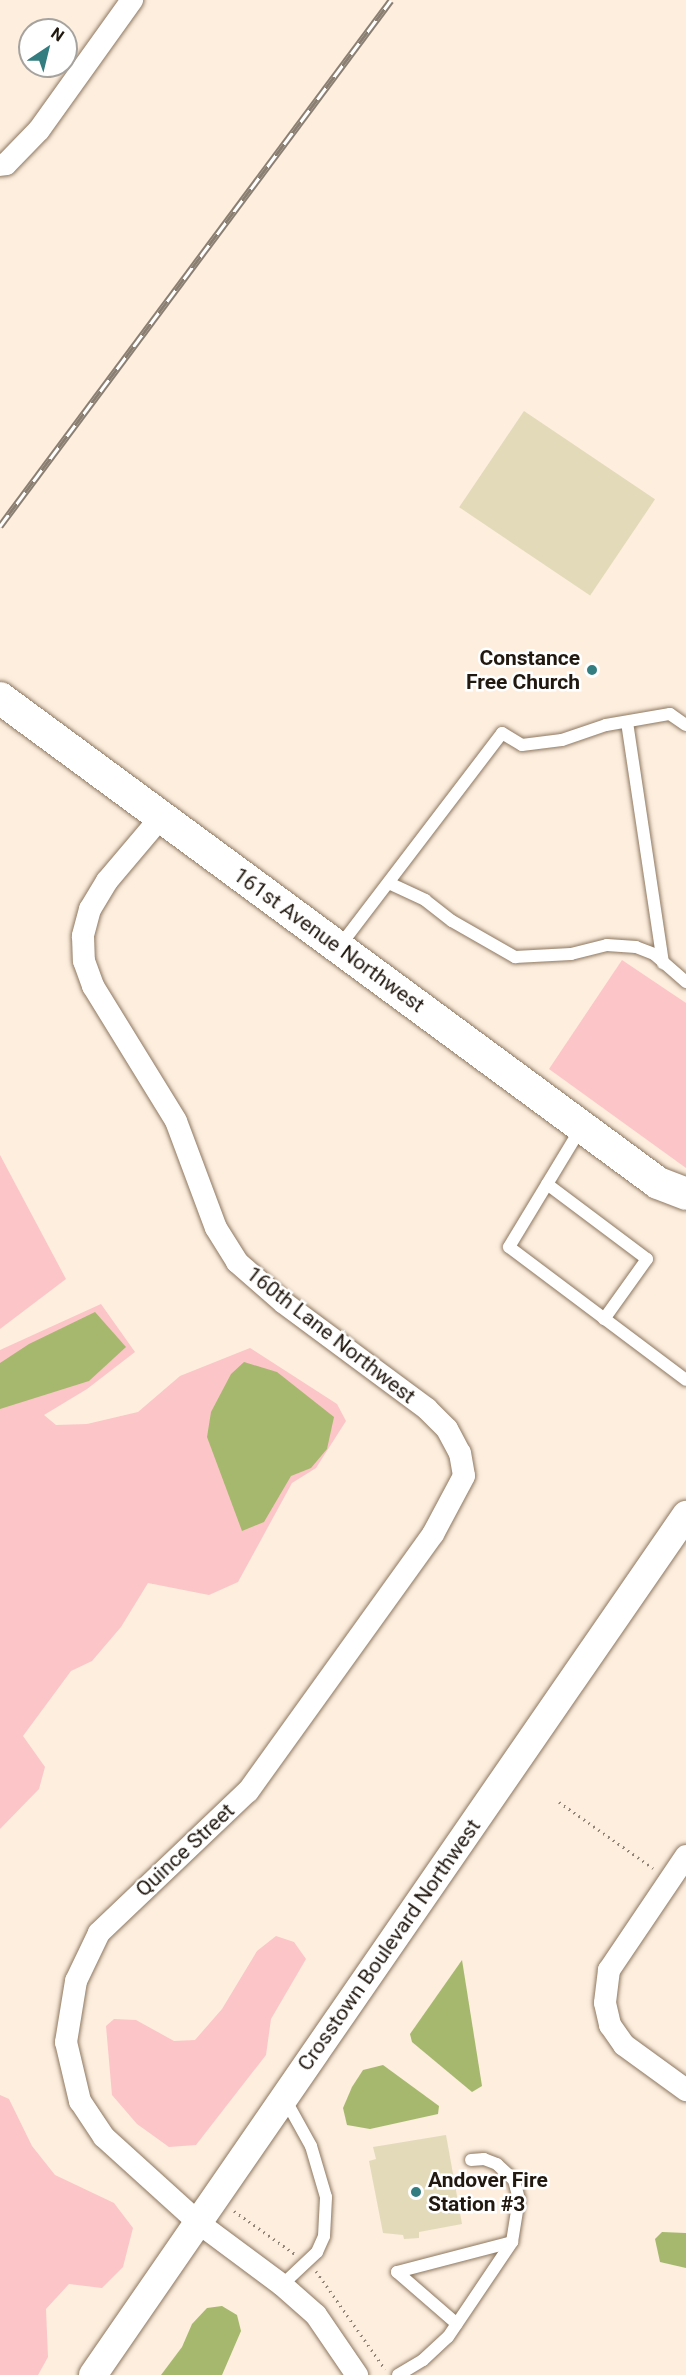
<!DOCTYPE html>
<html>
<head>
<meta charset="utf-8">
<style>
	body { margin:0 }
	#map { position:relative; width:686px; height:2375px; overflow:hidden; background:#fdeede; font-family:Roboto,sans-serif }
	div>[style] { position:absolute }
	.green>* { inset:0; background:#fcc5c8 }
	.water>* { inset:0; background:#a6b86e }
	.building>* { inset:0; background:#e3daba; transform-origin:0 0 }
	.path>* { height:3px; margin-top:-1.5px; transform-origin:0; background:repeating-linear-gradient(90deg,#918578 0 1.5px,transparent 0 6px) }
	.roads { filter:drop-shadow(0 0 2px #8d7760) drop-shadow(0 0 2px #8d7760) }
	.service>* { height:12px; margin:-6px; padding:0 6px; transform-origin:6px; border-radius:6px; background:#fff }
	.minor>* { height:22px; margin:-11px; padding:0 11px; transform-origin:11px; border-radius:11px; background:#fff }
	.tertiary>* { height:28px; margin:-14px; padding:0 14px; transform-origin:14px; border-radius:14px; background:#fff }
	.secondary>* { height:32px; margin:-16px; padding:0 16px; transform-origin:16px; border-radius:16px; background:#fff }
	.rail>* { height:7px; margin-top:-3.5px; transform-origin:0; background:repeating-linear-gradient(90deg,#fff 0 14px,#8a7f72 0 28px); box-sizing:border-box; border-block:2px solid #8a7f72 }
	.dots>* { width:16px; height:16px; translate:-50% -50%; box-sizing:border-box; border:3px solid #fff; border-radius:50% }
	span { translate:-50% -50%; white-space:nowrap; text-align:center; line-height:1.15; -webkit-text-stroke:5px #fff; paint-order:stroke }
	.poi-label { font-size:21px; color:#21180f; font-weight:700 }
	.right { translate:-100% -50%; text-align:right }
	.left { translate:0 -50%; text-align:left }
	.street-label { font-size:21px; color:#21180f }
	.north { position:absolute; left:18px; top:18px; width:60px; height:60px; box-sizing:border-box; background:#fff; border:2px solid #a6a39f; border-radius:50%; rotate:35deg; font-size:16px; font-weight:700; line-height:24px; text-align:center; color:#21180f }
	.north::after { content:''; display:block; margin:auto; width:21px; height:27px; background:#337c7f; clip-path:polygon(50% 0,100% 100%,50% 72%,0 100%) }
</style>
</head>
<body>
<div id="map">
	<div class="green">
		<i style="clip-path:polygon(622px 960px,686px 1003px,686px 1168px,549px 1069px)"></i>
		<i style="clip-path:polygon(0 1155px,66px 1279px,0 1329px)"></i>
		<i style="clip-path:polygon(101px 1304px,135px 1352px,87px 1389px,44px 1415px,56px 1425px,87px 1424px,138px 1412px,180px 1376px,250px 1348px,337px 1404px,346px 1421px,316px 1468px,292px 1483px,238px 1582px,209px 1595px,148px 1583px,121px 1627px,92px 1661px,71px 1671px,23px 1736px,45px 1767px,39px 1789px,0 1829px,0 1350px)"></i>
		<i style="clip-path:polygon(276px 1936px,294px 1942px,306px 1959px,271px 2019px,266px 2055px,196px 2145px,169px 2147px,137px 2124px,112px 2095px,106px 2026px,114px 2019px,136px 2020px,174px 2041px,195px 2040px,222px 2009px,257px 1951px)"></i>
		<i style="clip-path:polygon(0 2095px,9px 2099px,32px 2146px,55px 2175px,114px 2203px,133px 2228px,123px 2267px,102px 2288px,69px 2284px,46px 2309px,48px 2357px,38px 2375px,0 2375px)"></i>
	</div>
	<div class="water">
		<i style="clip-path:polygon(95px 1312px,126px 1347px,89px 1381px,0 1409px,0 1363px,29px 1344px)"></i>
		<i style="clip-path:polygon(244px 1362px,277px 1372px,334px 1417px,327px 1449px,311px 1468px,291px 1476px,264px 1522px,242px 1531px,207px 1437px,211px 1412px,231px 1374px)"></i>
		<i style="clip-path:polygon(462px 1960px,482px 2086px,472px 2092px,412px 2042px,410px 2034px)"></i>
		<i style="clip-path:polygon(383px 2065px,439px 2106px,438px 2114px,370px 2129px,347px 2125px,343px 2108px,352px 2087px,363px 2070px)"></i>
		<i style="clip-path:polygon(662px 2232px,686px 2233px,686px 2268px,660px 2262px,655px 2239px)"></i>
		<i style="clip-path:polygon(222px 2306px,237px 2315px,241px 2331px,222px 2375px,161px 2375px,182px 2347px,192px 2324px,207px 2308px)"></i>
	</div>
	<div class="building">
		<i style="left:524px;top:411px;width:158px;height:116px;rotate:34deg"></i>
		<i style="clip-path:polygon(446px 2135px,462px 2224px,419px 2232px,419px 2238px,404px 2239px,403px 2235px,383px 2233px,369px 2161px,376px 2159px,373px 2147px)"></i>
	</div>
	<div class="path">
		<i style="left:559px;top:1802px;width:115px;rotate:35.1deg"></i>
		<i style="left:234px;top:2211px;width:75px;rotate:35.2deg"></i>
		<i style="left:316px;top:2271px;width:120px;rotate:54.9deg"></i>
	</div>
	<div class="roads">
		<div class="service">
			<i style="left:627px;top:722px;width:244px;rotate:81.5deg"></i>
			<i style="left:391px;top:884px;width:38px;rotate:25deg"></i>
			<i style="left:425px;top:900px;width:34px;rotate:38deg"></i>
			<i style="left:452px;top:921px;width:73px;rotate:29.7deg"></i>
			<i style="left:515px;top:957px;width:56px;rotate:-3.1deg"></i>
			<i style="left:571px;top:954px;width:37px;rotate:-14deg"></i>
			<i style="left:607px;top:945px;width:29px;rotate:4deg"></i>
			<i style="left:636px;top:947px;width:19px;rotate:21deg"></i>
			<i style="left:654px;top:954px;width:43px;rotate:41.2deg"></i>
			<i style="left:339px;top:947px;width:269px;rotate:-52.7deg"></i>
			<i style="left:502px;top:733px;width:23px;rotate:31deg"></i>
			<i style="left:522px;top:745px;width:40px;rotate:-7.1deg"></i>
			<i style="left:562px;top:740px;width:46px;rotate:-18.8deg"></i>
			<i style="left:606px;top:725px;width:65px;rotate:-9.8deg"></i>
			<i style="left:670px;top:714px;width:19px;rotate:35deg"></i>
			<i style="left:581px;top:1128px;width:139px;rotate:121.2deg"></i>
			<i style="left:509px;top:1247px;width:221px;rotate:36.9deg"></i>
			<i style="left:547px;top:1184px;width:125px;rotate:36.9deg"></i>
			<i style="left:647px;top:1259px;width:74px;rotate:125.6deg"></i>
			<i style="left:397px;top:2272px;width:119px;rotate:-14.6deg"></i>
			<i style="left:397px;top:2272px;width:79px;rotate:40.9deg"></i>
			<i style="left:282px;top:2285px;width:48px;rotate:-43.3deg"></i>
			<i style="left:317px;top:2252px;width:17px;rotate:-66deg"></i>
			<i style="left:324px;top:2236px;width:39px;rotate:-87deg"></i>
			<i style="left:326px;top:2197px;width:53px;rotate:-106.4deg"></i>
			<i style="left:311px;top:2146px;width:54px;rotate:-119deg"></i>
			<i style="left:398px;top:2375px;width:29px;rotate:-31deg"></i>
			<i style="left:423px;top:2360px;width:34px;rotate:-43deg"></i>
			<i style="left:448px;top:2337px;width:115px;rotate:-56deg"></i>
			<i style="left:512px;top:2242px;width:44px;rotate:-80.8deg"></i>
			<i style="left:519px;top:2199px;width:20px;rotate:-105deg"></i>
			<i style="left:514px;top:2180px;width:23px;rotate:-137deg"></i>
			<i style="left:497px;top:2164px;width:14px;rotate:-159deg"></i>
			<i style="left:484px;top:2159px;width:13px;rotate:176deg"></i>
		</div>
		<div class="minor">
			<i style="left:0;top:165px;width:6px;rotate:-9deg"></i>
			<i style="left:6px;top:164px;width:47px;rotate:-45.9deg"></i>
			<i style="left:39px;top:130px;width:160px;rotate:-54.4deg"></i>
			<i style="left:162px;top:816px;width:85px;rotate:130.2deg"></i>
			<i style="left:107px;top:881px;width:33px;rotate:121deg"></i>
			<i style="left:90px;top:909px;width:28px;rotate:105deg"></i>
			<i style="left:83px;top:936px;width:25px;rotate:88deg"></i>
			<i style="left:84px;top:961px;width:27px;rotate:70deg"></i>
			<i style="left:93px;top:986px;width:158px;rotate:58.4deg"></i>
			<i style="left:176px;top:1121px;width:114px;rotate:69.5deg"></i>
			<i style="left:216px;top:1228px;width:40px;rotate:58deg"></i>
			<i style="left:237px;top:1262px;width:62px;rotate:41.1deg"></i>
			<i style="left:284px;top:1303px;width:178px;rotate:36.5deg"></i>
			<i style="left:427px;top:1409px;width:28px;rotate:45deg"></i>
			<i style="left:447px;top:1429px;width:27px;rotate:62deg"></i>
			<i style="left:460px;top:1453px;width:23px;rotate:80deg"></i>
			<i style="left:464px;top:1476px;width:66px;rotate:118.1deg"></i>
			<i style="left:433px;top:1534px;width:317px;rotate:125.7deg"></i>
			<i style="left:248px;top:1791px;width:206px;rotate:136.4deg"></i>
			<i style="left:99px;top:1933px;width:53px;rotate:115.6deg"></i>
			<i style="left:76px;top:1981px;width:62px;rotate:99.3deg"></i>
			<i style="left:66px;top:2042px;width:61px;rotate:76.7deg"></i>
			<i style="left:80px;top:2101px;width:43px;rotate:56.3deg"></i>
			<i style="left:104px;top:2137px;width:130px;rotate:42.2deg"></i>
			<i style="left:200px;top:2224px;width:102px;rotate:36.6deg"></i>
			<i style="left:282px;top:2285px;width:45px;rotate:41.4deg"></i>
			<i style="left:316px;top:2315px;width:73px;rotate:55.7deg"></i>
			<i style="left:686px;top:1856px;width:138px;rotate:124deg"></i>
			<i style="left:609px;top:1970px;width:33px;rotate:97deg"></i>
			<i style="left:605px;top:2003px;width:23px;rotate:77deg"></i>
			<i style="left:610px;top:2025px;width:24px;rotate:55deg"></i>
			<i style="left:624px;top:2045px;width:77px;rotate:36deg"></i>
		</div>
		<div class="tertiary">
			<i style="left:93px;top:2375px;width:1045px;rotate:-55.41deg"></i>
		</div>
		<div class="secondary">
			<i style="left:0;top:698px;width:817px;rotate:36.39deg"></i>
			<i style="left:658px;top:1183px;width:30px;rotate:21deg"></i>
		</div>
	</div>
	<div class="rail">
		<i style="left:0;top:526px;width:655px;rotate:-53.37deg"></i>
	</div>
	<div class="dots">
		<i style="left:592px;top:670px;background:#337c7f"></i>
		<i style="left:416px;top:2192px;background:#337c7f"></i>
	</div>
	<div class="poi-label">
		<span class="right" style="left:580px;top:670px">Constance<br>Free Church</span>
		<span class="left" style="left:428px;top:2192px">Andover Fire<br>Station #3</span>
	</div>
	<div class="street-label">
		<span style="left:329px;top:940px;rotate:36deg">161st Avenue Northwest</span>
		<span style="left:331px;top:1335px;rotate:38deg">160th Lane Northwest</span>
		<span style="left:185px;top:1850px;rotate:-43deg">Quince Street</span>
		<span style="left:389px;top:1945px;rotate:-55deg">Crosstown Boulevard Northwest</span>
	</div>
	<div class="north">N</div>
</div>
</body>
</html>
